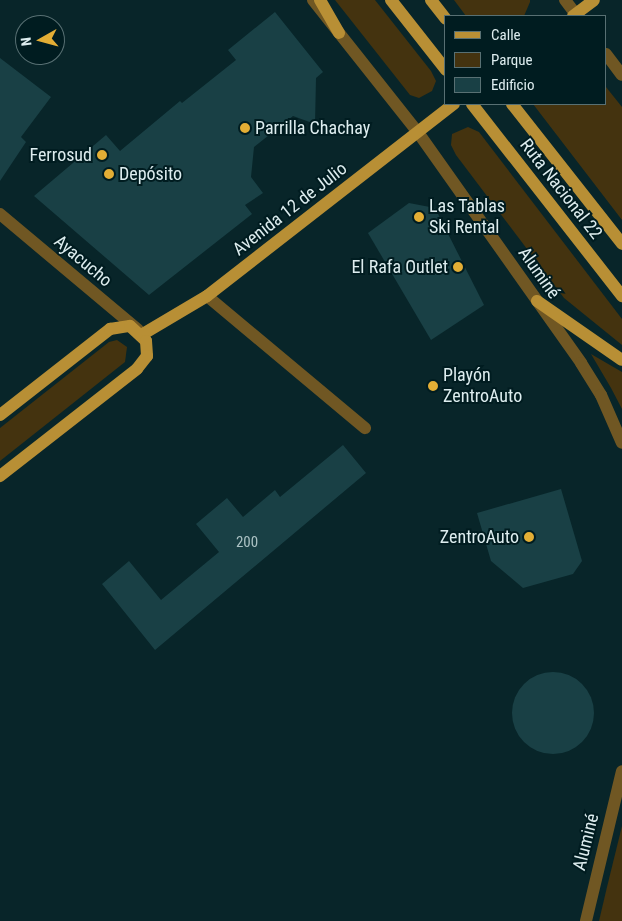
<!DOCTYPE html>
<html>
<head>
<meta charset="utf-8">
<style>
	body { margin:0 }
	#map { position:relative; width:622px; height:921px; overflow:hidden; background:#082529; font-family:"Roboto Condensed",sans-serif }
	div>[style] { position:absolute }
	.green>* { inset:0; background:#44330f }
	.building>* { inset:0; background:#194045 }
	.round { border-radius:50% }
	.minor>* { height:12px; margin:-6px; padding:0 6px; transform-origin:6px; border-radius:6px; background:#705723 }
	.major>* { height:12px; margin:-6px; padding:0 6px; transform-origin:6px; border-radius:6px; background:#b88f35 }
	.dots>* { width:14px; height:14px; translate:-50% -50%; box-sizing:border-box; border:2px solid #001c20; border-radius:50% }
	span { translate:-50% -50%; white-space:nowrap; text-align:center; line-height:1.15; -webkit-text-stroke:4px #001c20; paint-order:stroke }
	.number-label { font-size:15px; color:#acc2c4 }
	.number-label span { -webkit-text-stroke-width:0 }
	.poi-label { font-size:18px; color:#ddedef }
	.left { translate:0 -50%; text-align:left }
	.right { translate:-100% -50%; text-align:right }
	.street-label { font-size:18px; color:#ddedef }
	.legend { position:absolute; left:444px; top:15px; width:162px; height:90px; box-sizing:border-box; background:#001c20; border:1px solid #587073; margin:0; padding:6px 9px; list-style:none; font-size:15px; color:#ddedef }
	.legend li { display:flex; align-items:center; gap:10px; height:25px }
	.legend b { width:25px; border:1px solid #587073 }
	.north { position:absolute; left:15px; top:15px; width:50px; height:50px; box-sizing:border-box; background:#001c20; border:1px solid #587073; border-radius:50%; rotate:263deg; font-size:14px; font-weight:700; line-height:20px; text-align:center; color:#ddedef }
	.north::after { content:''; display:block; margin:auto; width:18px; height:22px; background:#e3ae35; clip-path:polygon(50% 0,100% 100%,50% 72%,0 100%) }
</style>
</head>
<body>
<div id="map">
	<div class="green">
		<i style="clip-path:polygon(335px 0,375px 0,431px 71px,436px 81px,432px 91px,419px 98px,410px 95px)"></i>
		<i style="clip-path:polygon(454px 0,530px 0,530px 2px,524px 16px,466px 16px)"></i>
		<i style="clip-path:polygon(606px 87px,622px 107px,622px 220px,533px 104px,606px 104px)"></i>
		<i style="clip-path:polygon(468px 127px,479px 132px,622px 319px,622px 345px,564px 298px,456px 155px,451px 145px,452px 134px)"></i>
		<i style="clip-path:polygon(117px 340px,127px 347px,125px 362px,0 461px,0 428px,109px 342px)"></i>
		<i style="clip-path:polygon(591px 354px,622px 372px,622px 409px,611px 388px)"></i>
		<i style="clip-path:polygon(622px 826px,622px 921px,599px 921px,607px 887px)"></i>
	</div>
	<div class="building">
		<i style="clip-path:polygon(275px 12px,323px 72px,316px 78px,315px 124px,293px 116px,254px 147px,251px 177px,263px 193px,245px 205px,252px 214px,149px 295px,34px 196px,106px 135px,120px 151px,180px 101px,182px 103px,236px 60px,228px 50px)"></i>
		<i style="clip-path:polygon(0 58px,51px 97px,21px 137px,26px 142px,0 181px)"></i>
		<i style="clip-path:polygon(409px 203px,435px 208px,484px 305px,431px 340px,368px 233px)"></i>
		<i style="clip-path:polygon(343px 445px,366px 473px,155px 650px,102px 584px,129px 561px,161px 600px,219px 552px,196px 524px,227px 498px,243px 517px,275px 490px,280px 497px)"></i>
		<i style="clip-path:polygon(561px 489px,582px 561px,573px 574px,523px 588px,491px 561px,477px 513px)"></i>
		<i class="round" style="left:512px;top:672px;width:82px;height:82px"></i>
	</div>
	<div class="minor">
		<i style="left:313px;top:0;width:167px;rotate:51.6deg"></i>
		<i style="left:417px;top:131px;width:284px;rotate:54.7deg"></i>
		<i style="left:581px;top:363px;width:38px;rotate:58deg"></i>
		<i style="left:601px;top:395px;width:52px;rotate:66.4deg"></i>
		<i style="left:565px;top:0;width:20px;rotate:53deg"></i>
		<i style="left:606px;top:54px;width:26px;rotate:53deg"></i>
		<i style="left:0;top:214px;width:180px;rotate:40deg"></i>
		<i style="left:207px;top:296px;width:206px;rotate:39.9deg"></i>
		<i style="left:586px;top:921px;width:154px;rotate:-76.5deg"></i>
	</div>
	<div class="major">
		<i style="left:320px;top:0;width:38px;rotate:60deg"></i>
		<i style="left:391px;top:0;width:89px;rotate:51.8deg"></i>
		<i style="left:431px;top:0;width:24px;rotate:52deg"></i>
		<i style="left:573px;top:16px;width:26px;rotate:-37deg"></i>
		<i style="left:472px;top:104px;width:244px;rotate:52deg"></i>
		<i style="left:512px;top:104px;width:178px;rotate:51.8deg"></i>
		<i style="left:537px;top:301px;width:103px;rotate:34.8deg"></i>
		<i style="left:143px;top:334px;width:74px;rotate:-30.7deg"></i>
		<i style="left:207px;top:296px;width:313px;rotate:-37.9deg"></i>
		<i style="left:0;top:415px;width:140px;rotate:-38deg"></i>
		<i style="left:110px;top:329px;width:20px;rotate:-9deg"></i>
		<i style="left:130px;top:326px;width:22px;rotate:43deg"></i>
		<i style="left:146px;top:341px;width:15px;rotate:86deg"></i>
		<i style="left:147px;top:356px;width:16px;rotate:128deg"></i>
		<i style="left:137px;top:369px;width:174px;rotate:142deg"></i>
	</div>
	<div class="dots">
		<i style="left:245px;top:128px;background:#e3ae35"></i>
		<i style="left:102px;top:155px;background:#e3ae35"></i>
		<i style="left:109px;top:174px;background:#e3ae35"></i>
		<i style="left:419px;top:217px;background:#e3ae35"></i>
		<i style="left:458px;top:267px;background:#e3ae35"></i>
		<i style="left:433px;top:386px;background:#e3ae35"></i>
		<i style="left:529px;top:537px;background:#e3ae35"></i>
	</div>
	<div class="number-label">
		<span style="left:247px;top:543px">200</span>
	</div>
	<div class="poi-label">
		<span class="left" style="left:255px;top:128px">Parrilla Chachay</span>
		<span class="right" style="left:92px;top:155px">Ferrosud</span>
		<span class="left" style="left:119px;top:174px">Depósito</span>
		<span class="left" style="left:429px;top:217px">Las Tablas<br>Ski Rental</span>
		<span class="right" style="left:448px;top:267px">El Rafa Outlet</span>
		<span class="left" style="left:443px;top:386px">Playón<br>ZentroAuto</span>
		<span class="right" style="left:519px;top:537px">ZentroAuto</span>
	</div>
	<div class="street-label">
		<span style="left:561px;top:189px;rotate:52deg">Ruta Nacional 22</span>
		<span style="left:290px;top:209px;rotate:-38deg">Avenida 12 de Julio</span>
		<span style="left:83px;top:261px;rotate:40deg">Ayacucho</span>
		<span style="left:539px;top:273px;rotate:55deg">Aluminé</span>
		<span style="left:586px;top:842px;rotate:-76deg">Aluminé</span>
	</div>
	<ul class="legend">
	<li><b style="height:6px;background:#b88f35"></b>Calle</li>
	<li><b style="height:14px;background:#44330f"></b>Parque</li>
	<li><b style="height:14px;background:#194045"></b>Edificio</li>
	</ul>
	<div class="north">N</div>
</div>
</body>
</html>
